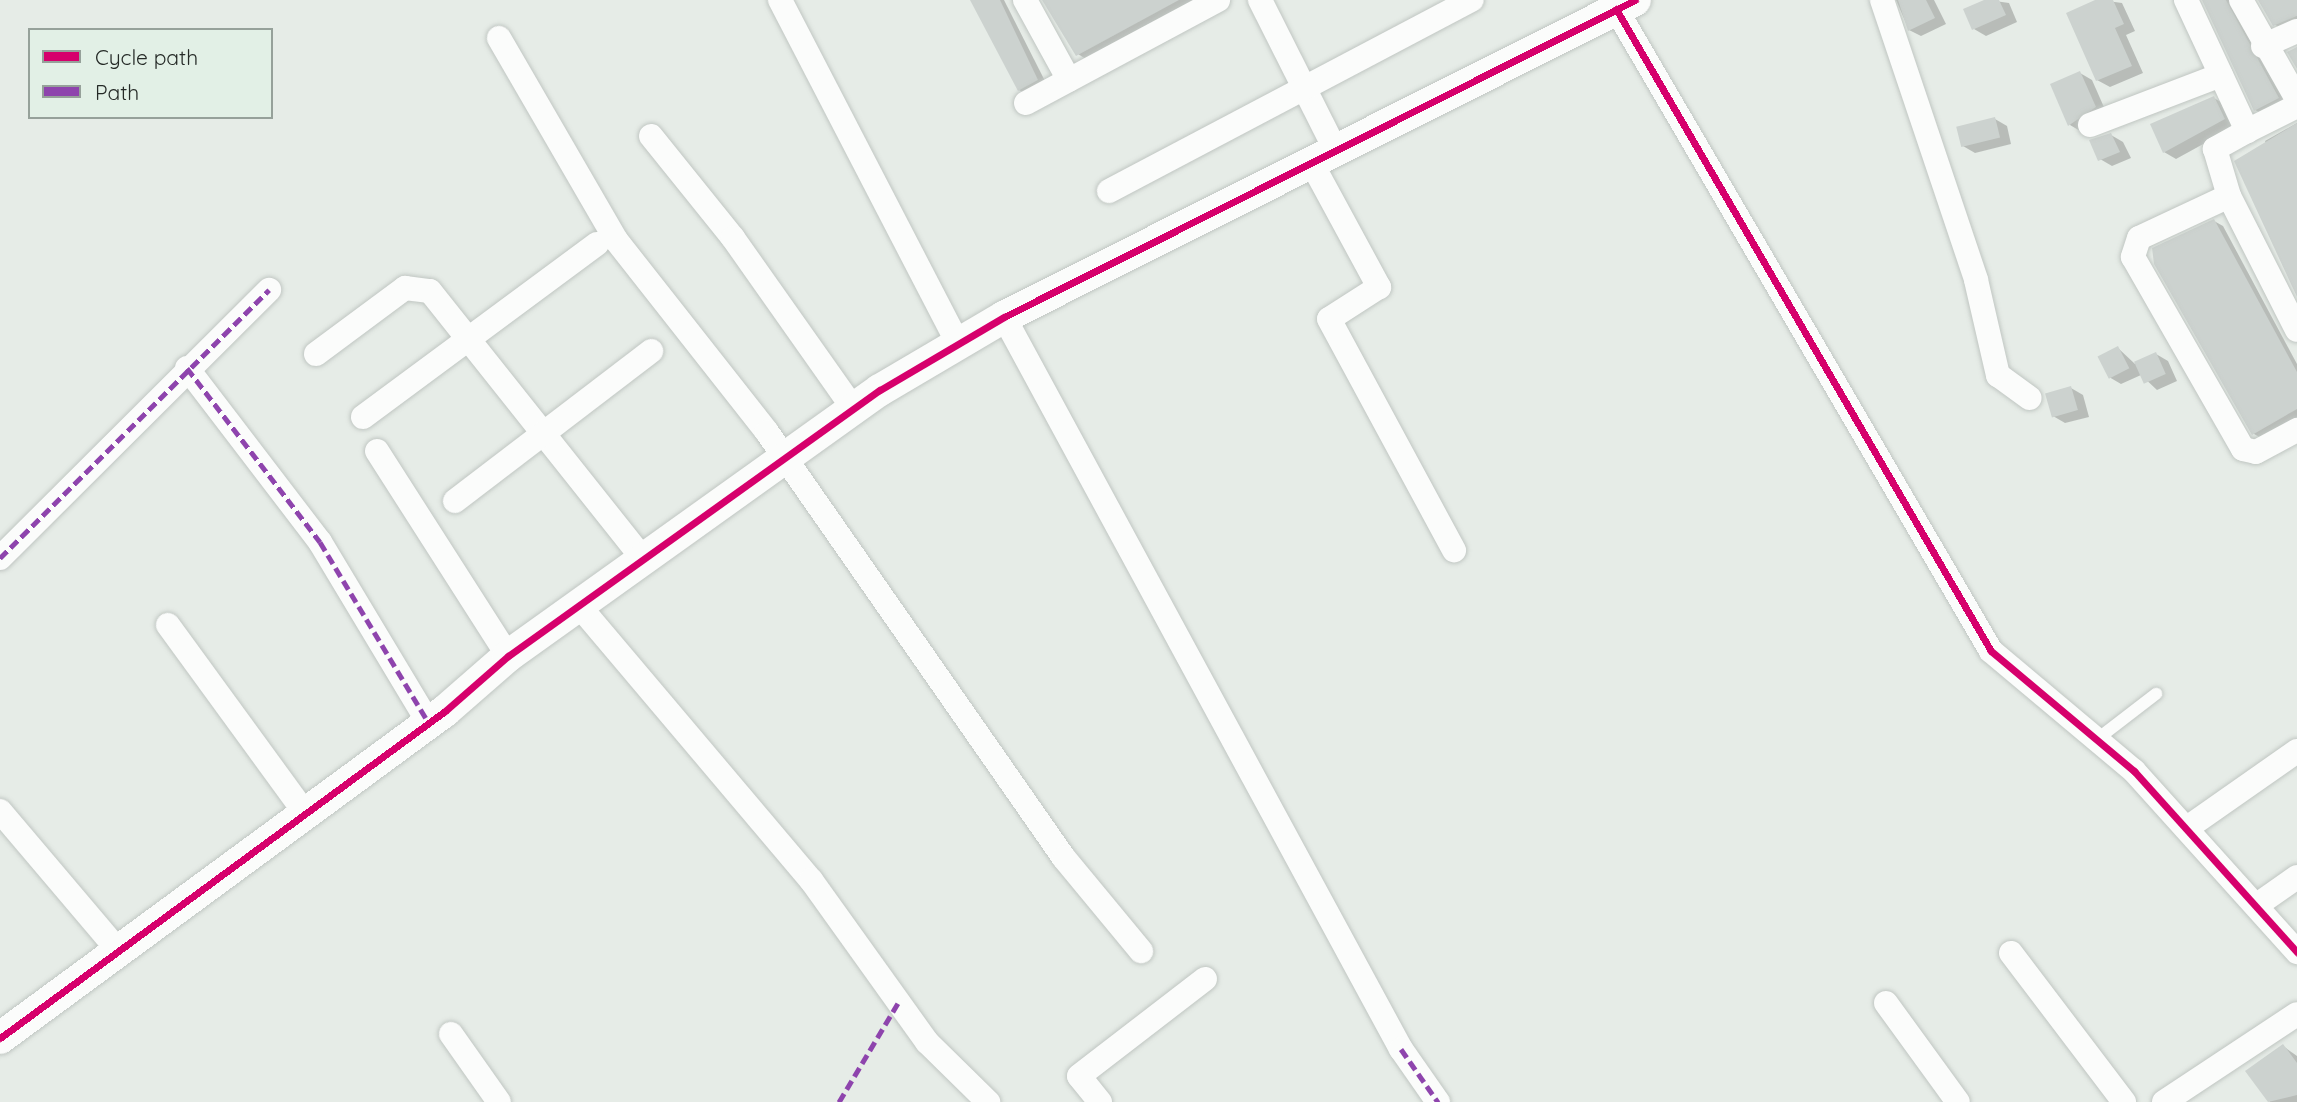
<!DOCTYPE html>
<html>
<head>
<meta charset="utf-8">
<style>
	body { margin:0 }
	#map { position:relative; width:2297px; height:1102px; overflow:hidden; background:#e6ece7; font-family:Quicksand,sans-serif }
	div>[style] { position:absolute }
	.shadow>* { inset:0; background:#0003 }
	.building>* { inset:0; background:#ccd2cf; transform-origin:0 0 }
	.roads { filter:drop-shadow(0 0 2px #c0c6c2) drop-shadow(0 0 2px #c0c6c2) }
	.service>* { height:12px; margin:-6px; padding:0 6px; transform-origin:6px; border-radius:6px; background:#fbfcfb }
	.minor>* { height:24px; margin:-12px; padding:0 12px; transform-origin:12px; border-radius:12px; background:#fbfcfb }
	.tertiary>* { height:32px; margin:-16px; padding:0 16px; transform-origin:16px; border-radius:16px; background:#fbfcfb }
	.quiet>* { height:5px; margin-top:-2.5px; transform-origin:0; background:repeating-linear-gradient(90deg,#8e44ad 0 10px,transparent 0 15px) }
	.cycleway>* { height:7px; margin:-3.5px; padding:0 3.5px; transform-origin:3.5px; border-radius:3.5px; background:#d6006c }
	span { translate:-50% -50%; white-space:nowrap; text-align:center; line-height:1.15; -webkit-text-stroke:5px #e2f0e6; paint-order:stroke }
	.legend { position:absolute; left:28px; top:28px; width:245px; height:91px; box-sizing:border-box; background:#e2f0e6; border:2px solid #96a19a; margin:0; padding:9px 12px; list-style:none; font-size:21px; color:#252a27 }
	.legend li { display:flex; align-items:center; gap:14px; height:35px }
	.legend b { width:35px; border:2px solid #96a19a }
</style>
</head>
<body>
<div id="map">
	<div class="shadow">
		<i style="clip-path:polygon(971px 0,1004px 0,1047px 85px,1029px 96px,1019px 90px)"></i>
		<i style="clip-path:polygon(1049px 0,1202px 0,1089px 61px,1078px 54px)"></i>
		<i style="clip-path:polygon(1896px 0,1934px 0,1946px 24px,1921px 36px,1909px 30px)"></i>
		<i style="clip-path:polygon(1988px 0,2009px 3px,2017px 22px,1986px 36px,1974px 29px)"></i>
		<i style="clip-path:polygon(2100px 0,2122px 3px,2135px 31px,2126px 35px,2143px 73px,2110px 87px,2097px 80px)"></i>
		<i style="clip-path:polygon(2204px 0,2239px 0,2290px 105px,2267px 116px,2255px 110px)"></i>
		<i style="clip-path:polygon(2259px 0,2297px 0,2297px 27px,2285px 31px,2274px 24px)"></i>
		<i style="clip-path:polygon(2080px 73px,2092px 80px,2107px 114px,2082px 132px,2070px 125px)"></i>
		<i style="clip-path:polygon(2214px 98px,2226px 105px,2236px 126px,2176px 159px,2164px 152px)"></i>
		<i style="clip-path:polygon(1995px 119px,2007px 126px,2011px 144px,1975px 153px,1963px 146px)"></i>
		<i style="clip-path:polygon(2297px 123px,2297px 286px,2236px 162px,2268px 148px,2265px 141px)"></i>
		<i style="clip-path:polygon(2111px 135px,2123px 142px,2131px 158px,2112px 166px,2100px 159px)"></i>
		<i style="clip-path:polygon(2214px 221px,2223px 226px,2297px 364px,2297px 420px,2263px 439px,2254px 434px,2154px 249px)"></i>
		<i style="clip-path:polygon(2118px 348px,2135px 364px,2156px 354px,2168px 361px,2177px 381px,2157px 390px,2141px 375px,2121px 384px,2109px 377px)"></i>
		<i style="clip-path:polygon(2071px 388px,2083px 395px,2089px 417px,2065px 423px,2053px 416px)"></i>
		<i style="clip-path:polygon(2283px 1046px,2297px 1056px,2297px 1102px,2270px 1102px,2248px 1072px)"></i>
	</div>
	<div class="building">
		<i style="clip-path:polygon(970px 0,1000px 0,1038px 80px,1018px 91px)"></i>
		<i style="clip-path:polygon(1042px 0,1179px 0,1076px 56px)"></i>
		<i style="clip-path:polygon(1898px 0,1926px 0,1935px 18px,1908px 31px)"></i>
		<i style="clip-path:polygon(1984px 0,1999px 0,2006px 15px,1972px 30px,1963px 9px)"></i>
		<i style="clip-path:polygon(2095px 0,2113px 0,2124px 24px,2115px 28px,2132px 66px,2096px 81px,2066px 13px)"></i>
		<i style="clip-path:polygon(2202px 0,2226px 0,2279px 98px,2254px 111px)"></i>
		<i style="clip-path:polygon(2258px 0,2297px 0,2297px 16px,2273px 26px)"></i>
		<i style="clip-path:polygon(2297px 47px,2297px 69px,2287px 52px)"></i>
		<i style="clip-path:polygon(2080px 71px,2096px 107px,2068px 126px,2050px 84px)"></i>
		<i style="clip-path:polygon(2214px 96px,2225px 119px,2163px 153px,2150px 124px)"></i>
		<i style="left:1995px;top:117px;width:21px;height:40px;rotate:76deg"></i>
		<i style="clip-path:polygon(2297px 123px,2297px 297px,2234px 161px)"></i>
		<i style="clip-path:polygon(2111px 133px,2120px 152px,2098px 161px,2089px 140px)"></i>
		<i style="clip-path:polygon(2214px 219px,2297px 372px,2297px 409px,2252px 435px,2154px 264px,2152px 248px)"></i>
		<i style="left:2118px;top:346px;width:25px;height:23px;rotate:63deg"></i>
		<i style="left:2156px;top:352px;width:24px;height:24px;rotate:66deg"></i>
		<i style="left:2071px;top:386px;width:25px;height:27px;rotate:74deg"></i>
		<i style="clip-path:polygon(2283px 1044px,2297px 1063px,2297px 1095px,2268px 1102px,2245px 1071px)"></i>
	</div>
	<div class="roads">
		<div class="service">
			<i style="left:2096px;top:740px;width:76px;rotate:-37.5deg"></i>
		</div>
		<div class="minor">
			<i style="left:780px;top:0;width:387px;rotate:62.6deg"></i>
			<i style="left:1025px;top:0;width:91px;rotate:61.2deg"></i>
			<i style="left:1260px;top:0;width:167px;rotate:63.3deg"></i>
			<i style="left:1882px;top:0;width:295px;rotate:71.4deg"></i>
			<i style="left:1976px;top:280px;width:98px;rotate:77deg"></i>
			<i style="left:1998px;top:375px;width:39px;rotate:36deg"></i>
			<i style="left:2186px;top:0;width:145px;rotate:65deg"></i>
			<i style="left:2247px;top:131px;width:37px;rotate:151deg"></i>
			<i style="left:2215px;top:149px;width:49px;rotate:73.4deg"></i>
			<i style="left:2229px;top:196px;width:99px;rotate:155deg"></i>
			<i style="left:2139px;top:238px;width:20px;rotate:108deg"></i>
			<i style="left:2133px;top:257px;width:221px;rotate:60.2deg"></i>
			<i style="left:2243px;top:449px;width:13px;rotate:13deg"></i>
			<i style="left:2256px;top:452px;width:47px;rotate:-28.2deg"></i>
			<i style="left:2241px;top:0;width:114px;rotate:60.5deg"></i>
			<i style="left:1616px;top:9px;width:743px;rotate:59.71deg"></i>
			<i style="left:1991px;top:651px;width:187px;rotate:40deg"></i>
			<i style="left:2134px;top:771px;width:244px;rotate:48deg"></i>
			<i style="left:499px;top:38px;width:233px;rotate:59.9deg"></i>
			<i style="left:616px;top:240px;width:244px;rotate:51.8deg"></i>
			<i style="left:767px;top:432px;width:519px;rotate:55.12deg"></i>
			<i style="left:1064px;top:858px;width:121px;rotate:50.4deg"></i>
			<i style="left:2263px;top:46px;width:37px;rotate:-24deg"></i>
			<i style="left:1026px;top:103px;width:218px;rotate:-28.2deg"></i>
			<i style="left:2090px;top:125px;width:140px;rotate:-20.9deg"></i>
			<i style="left:2247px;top:131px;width:56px;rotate:-26.6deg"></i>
			<i style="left:651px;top:136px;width:131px;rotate:51.2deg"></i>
			<i style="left:733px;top:238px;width:208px;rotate:54.8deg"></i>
			<i style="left:1310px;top:160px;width:145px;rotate:61.5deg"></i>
			<i style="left:1379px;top:287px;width:59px;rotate:147.4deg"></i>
			<i style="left:1329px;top:319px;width:263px;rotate:61.6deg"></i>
			<i style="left:1109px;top:191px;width:410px;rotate:-27.8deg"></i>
			<i style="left:2229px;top:196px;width:150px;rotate:63.1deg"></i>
			<i style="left:1004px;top:317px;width:833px;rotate:61.53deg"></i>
			<i style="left:1401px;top:1049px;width:65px;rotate:55.1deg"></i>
			<i style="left:316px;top:354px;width:111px;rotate:-36.6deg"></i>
			<i style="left:405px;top:288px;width:25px;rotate:7deg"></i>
			<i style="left:430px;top:291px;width:344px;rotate:51.5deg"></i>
			<i style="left:187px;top:368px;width:219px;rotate:52.6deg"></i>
			<i style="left:320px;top:542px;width:208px;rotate:59deg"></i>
			<i style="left:363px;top:417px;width:291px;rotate:-36.5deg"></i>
			<i style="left:377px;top:451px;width:243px;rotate:57.4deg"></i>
			<i style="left:455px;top:501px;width:247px;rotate:-37.4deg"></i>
			<i style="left:0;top:558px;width:380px;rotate:-44.9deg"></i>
			<i style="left:580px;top:607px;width:358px;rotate:49.8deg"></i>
			<i style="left:811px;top:880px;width:199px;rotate:54.4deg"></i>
			<i style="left:927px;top:1042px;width:86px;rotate:44.5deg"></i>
			<i style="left:168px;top:625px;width:229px;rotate:53.9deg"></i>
			<i style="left:0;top:811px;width:180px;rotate:49.7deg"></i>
			<i style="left:2187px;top:828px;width:134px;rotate:-35deg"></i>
			<i style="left:2257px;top:905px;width:49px;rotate:-35deg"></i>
			<i style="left:2011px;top:953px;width:187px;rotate:52.8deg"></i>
			<i style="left:1886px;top:1003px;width:122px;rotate:54deg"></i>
			<i style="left:451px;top:1034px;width:83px;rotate:54.8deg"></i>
			<i style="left:1100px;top:1102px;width:33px;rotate:-129deg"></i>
			<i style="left:1079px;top:1076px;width:159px;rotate:-37.6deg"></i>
			<i style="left:2164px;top:1102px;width:159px;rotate:-33.5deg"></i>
		</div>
		<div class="tertiary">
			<i style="left:0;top:1038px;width:552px;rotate:-36.31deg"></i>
			<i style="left:445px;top:711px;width:84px;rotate:-41.1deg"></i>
			<i style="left:508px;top:656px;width:457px;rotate:-35.6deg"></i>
			<i style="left:880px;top:390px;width:144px;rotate:-30.5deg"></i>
			<i style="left:1004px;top:317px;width:706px;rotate:-26.67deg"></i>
		</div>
	</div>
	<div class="quiet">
		<i style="left:187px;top:368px;width:219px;rotate:52.6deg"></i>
		<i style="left:320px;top:542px;width:208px;rotate:59deg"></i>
		<i style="left:0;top:558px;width:380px;rotate:-44.9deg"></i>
		<i style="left:1401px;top:1049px;width:65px;rotate:55.1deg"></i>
		<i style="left:839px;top:1102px;width:115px;rotate:-59.2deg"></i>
	</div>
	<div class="cycleway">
		<i style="left:1616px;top:9px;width:743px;rotate:59.71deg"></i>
		<i style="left:1991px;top:651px;width:187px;rotate:40deg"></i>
		<i style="left:2134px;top:771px;width:244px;rotate:48deg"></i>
		<i style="left:0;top:1038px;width:552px;rotate:-36.31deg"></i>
		<i style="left:445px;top:711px;width:84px;rotate:-41.1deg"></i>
		<i style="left:508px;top:656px;width:457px;rotate:-35.6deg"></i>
		<i style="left:880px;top:390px;width:144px;rotate:-30.5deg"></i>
		<i style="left:1004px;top:317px;width:706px;rotate:-26.67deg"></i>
	</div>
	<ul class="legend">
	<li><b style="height:9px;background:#d6006c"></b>Cycle path</li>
	<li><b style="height:9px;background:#8e44ad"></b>Path</li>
	</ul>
</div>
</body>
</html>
